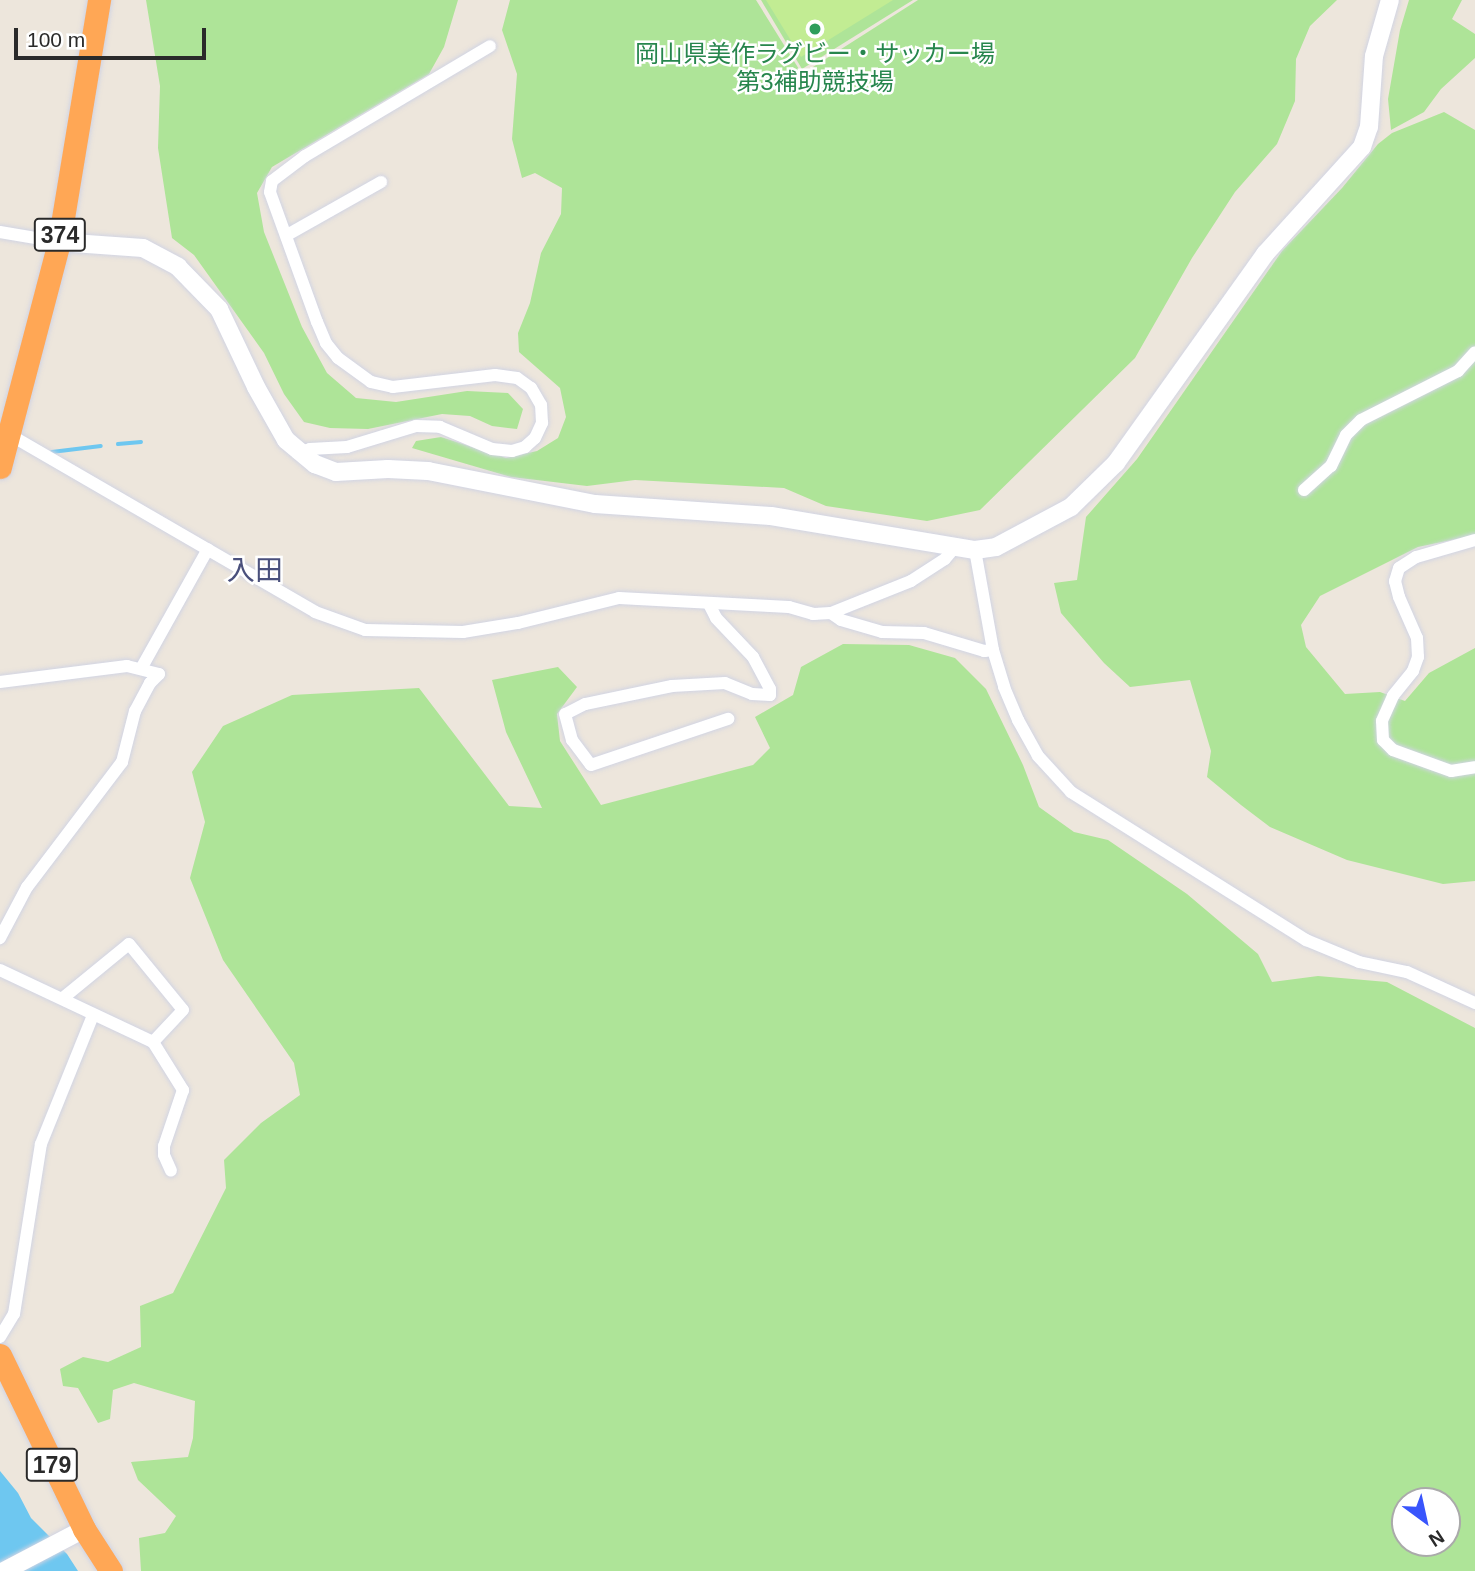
<!DOCTYPE html>
<html>
<head>
<meta charset="utf-8">
<style>
	body { margin:0 }
	#map { position:relative; width:1475px; height:1571px; overflow:hidden; background:#ede6dc; font-family:Helvetica,"Noto Sans JP",sans-serif }
	div>[style] { position:absolute }
	.green>* { inset:0; background:#aee498 }
	.pitch>* { inset:0; background:#c2ec93 }
	.water>* { inset:0; background:#6ec7f0 }
	.stream>* { height:3.5px; margin:-1.75px; padding:0 1.75px; transform-origin:1.75px; border-radius:1.75px; background:#6ec7f0 }
	.roads { filter:drop-shadow(0 0 2px #d1d4e3) drop-shadow(0 0 2px #d1d4e3) }
	.street>* { height:12px; margin:-6px; padding:0 6px; transform-origin:6px; border-radius:6px; background:#fff }
	.secondary>* { height:18px; margin:-9px; padding:0 9px; transform-origin:9px; border-radius:9px; background:#fff }
	.highway>* { height:23px; margin:-11.5px; padding:0 11.5px; transform-origin:11.5px; border-radius:11.5px; background:#ffa755 }
	.dots>* { width:19px; height:19px; translate:-50% -50%; box-sizing:border-box; border:4px solid #fff; border-radius:50% }
	span { translate:-50% -50%; white-space:nowrap; text-align:center; line-height:1.15; -webkit-text-stroke:5px #fff; paint-order:stroke }
	.shield-label span { padding:2px 5px; background:#fff; border:2px solid; border-radius:5px; -webkit-text-stroke-width:0 }
	.shield-label { font-size:23px; color:#2a2a2a; font-weight:700 }
	.leisure-label { font-size:24px; color:#27864d }
	.quarter-label { font-size:28px; color:#4a507c }
	.north { position:absolute; left:1391px; top:1487px; width:70px; height:70px; box-sizing:border-box; background:#fff; border:2px solid #aaa; border-radius:50%; rotate:147deg; font-size:19px; font-weight:700; line-height:28px; text-align:center; color:#2a2a2a }
	.north::after { content:''; display:block; margin:auto; width:24px; height:32px; background:#3955fc; clip-path:polygon(50% 0,100% 100%,50% 72%,0 100%) }
	.scale { position:absolute; left:14px; top:28px; width:192px; height:32px; box-sizing:border-box; border:4px solid #2a2a2a; border-top:0; padding-left:9px; font-size:21px; line-height:24px; white-space:nowrap; color:#2a2a2a; -webkit-text-stroke:5px #fff; paint-order:stroke }
</style>
</head>
<body>
<div id="map">
	<div class="green">
		<i style="clip-path:polygon(146px 0,458px 0,444px 47px,429px 74px,272px 167px,257px 193px,264px 232px,302px 327px,327px 373px,356px 398px,396px 402px,467px 391px,508px 393px,523px 409px,517px 429px,492px 426px,470px 416px,442px 414px,368px 429px,330px 428px,304px 422px,284px 394px,264px 353px,194px 255px,172px 238px,158px 148px,160px 86px)"></i>
		<i style="clip-path:polygon(510px 0,756px 0,802px 74px,918px 0,1337px 0,1310px 26px,1296px 59px,1295px 101px,1277px 144px,1235px 192px,1192px 258px,1135px 358px,980px 510px,927px 521px,826px 506px,784px 488px,635px 480px,587px 486px,511px 477px,412px 448px,416px 441px,441px 437px,506px 458px,537px 451px,558px 438px,566px 417px,560px 388px,519px 352px,518px 333px,530px 303px,541px 253px,561px 214px,562px 188px,535px 173px,522px 178px,512px 139px,517px 74px,502px 30px)"></i>
		<i style="clip-path:polygon(761px 0,913px 0,802px 69px)"></i>
		<i style="clip-path:polygon(1409px 0,1462px 0,1452px 19px,1475px 34px,1475px 58px,1441px 89px,1424px 112px,1391px 130px,1388px 99px,1400px 30px)"></i>
		<i style="clip-path:polygon(1444px 112px,1475px 130px,1475px 535px,1418px 547px,1320px 596px,1301px 625px,1306px 647px,1345px 694px,1380px 692px,1405px 701px,1429px 673px,1475px 648px,1475px 881px,1443px 884px,1347px 860px,1270px 827px,1241px 805px,1207px 777px,1211px 751px,1190px 680px,1130px 687px,1104px 663px,1061px 613px,1054px 583px,1077px 580px,1086px 517px,1137px 459px,1282px 251px,1342px 188px,1378px 144px,1392px 133px)"></i>
		<i style="clip-path:polygon(evenodd,843px 644px,909px 645px,955px 658px,986px 689px,1023px 765px,1039px 807px,1074px 832px,1108px 840px,1187px 894px,1258px 954px,1272px 982px,1318px 976px,1387px 982px,1475px 1028px,1475px 1571px,141px 1571px,139px 1538px,165px 1533px,176px 1516px,138px 1480px,131px 1462px,188px 1457px,193px 1438px,195px 1401px,134px 1383px,113px 1390px,110px 1419px,98px 1423px,78px 1388px,63px 1386px,60px 1369px,83px 1357px,108px 1362px,141px 1347px,140px 1306px,173px 1293px,226px 1188px,224px 1160px,261px 1123px,300px 1095px,294px 1063px,223px 960px,190px 878px,205px 822px,192px 772px,223px 726px,292px 695px,419px 688px,509px 806px,542px 808px,506px 732px,492px 680px,558px 667px,577px 687px,557px 714px,560px 741px,601px 805px,753px 765px,770px 748px,755px 717px,793px 695px,801px 667px,843px 644px,1405px 1501px,1447px 1501px,1447px 1543px,1405px 1543px,1405px 1501px)"></i>
	</div>
	<div class="pitch">
		<i style="clip-path:polygon(766px 0,893px 0,801px 57px)"></i>
	</div>
	<div class="water">
		<i style="clip-path:polygon(0 1471px,18px 1493px,31px 1518px,67px 1554px,78px 1571px,0 1571px)"></i>
	</div>
	<div class="stream">
		<i style="left:118px;top:444px;width:23px;rotate:-5deg"></i>
		<i style="left:52px;top:452px;width:49px;rotate:-7deg"></i>
	</div>
	<div class="roads">
		<div class="street">
			<i style="left:0;top:232px;width:60px;rotate:9.6deg"></i>
			<i style="left:287px;top:235px;width:108px;rotate:-29.4deg"></i>
			<i style="left:5px;top:432px;width:358px;rotate:30.1deg"></i>
			<i style="left:315px;top:612px;width:53px;rotate:19.8deg"></i>
			<i style="left:365px;top:630px;width:98px;rotate:1.2deg"></i>
			<i style="left:463px;top:632px;width:56px;rotate:-9.3deg"></i>
			<i style="left:518px;top:623px;width:104px;rotate:-13.9deg"></i>
			<i style="left:619px;top:598px;width:170px;rotate:3deg"></i>
			<i style="left:789px;top:607px;width:25px;rotate:16deg"></i>
			<i style="left:813px;top:614px;width:18px;rotate:-3deg"></i>
			<i style="left:831px;top:613px;width:86px;rotate:-21.8deg"></i>
			<i style="left:911px;top:581px;width:40px;rotate:-32.9deg"></i>
			<i style="left:945px;top:559px;width:16px;rotate:-50deg"></i>
			<i style="left:297px;top:453px;width:14px;rotate:-17deg"></i>
			<i style="left:310px;top:449px;width:37px;rotate:-3deg"></i>
			<i style="left:347px;top:447px;width:72px;rotate:-16.9deg"></i>
			<i style="left:416px;top:426px;width:24px;rotate:2deg"></i>
			<i style="left:440px;top:427px;width:56px;rotate:22.9deg"></i>
			<i style="left:492px;top:449px;width:20px;rotate:6deg"></i>
			<i style="left:512px;top:451px;width:14px;rotate:-17deg"></i>
			<i style="left:525px;top:447px;width:13px;rotate:-42deg"></i>
			<i style="left:535px;top:438px;width:17px;rotate:-65deg"></i>
			<i style="left:542px;top:423px;width:18px;rotate:-93deg"></i>
			<i style="left:541px;top:405px;width:20px;rotate:-120deg"></i>
			<i style="left:531px;top:388px;width:17px;rotate:-144deg"></i>
			<i style="left:517px;top:378px;width:22px;rotate:-172deg"></i>
			<i style="left:495px;top:375px;width:103px;rotate:173.3deg"></i>
			<i style="left:393px;top:387px;width:23px;rotate:-167deg"></i>
			<i style="left:371px;top:382px;width:41px;rotate:-144deg"></i>
			<i style="left:338px;top:358px;width:19px;rotate:-129deg"></i>
			<i style="left:326px;top:343px;width:23px;rotate:-113deg"></i>
			<i style="left:317px;top:322px;width:138px;rotate:-109.9deg"></i>
			<i style="left:270px;top:192px;width:11px;rotate:-80deg"></i>
			<i style="left:272px;top:181px;width:41px;rotate:-37.1deg"></i>
			<i style="left:305px;top:156px;width:215px;rotate:-30.7deg"></i>
			<i style="left:1304px;top:490px;width:36px;rotate:-42deg"></i>
			<i style="left:1331px;top:466px;width:34px;rotate:-64deg"></i>
			<i style="left:1346px;top:435px;width:21px;rotate:-45deg"></i>
			<i style="left:1361px;top:420px;width:109px;rotate:-26.8deg"></i>
			<i style="left:1458px;top:371px;width:25px;rotate:-48deg"></i>
			<i style="left:1475px;top:540px;width:61px;rotate:163.9deg"></i>
			<i style="left:1416px;top:557px;width:20px;rotate:147deg"></i>
			<i style="left:1399px;top:568px;width:14px;rotate:107deg"></i>
			<i style="left:1395px;top:581px;width:16px;rotate:76deg"></i>
			<i style="left:1399px;top:597px;width:45px;rotate:66.3deg"></i>
			<i style="left:1417px;top:638px;width:19px;rotate:87deg"></i>
			<i style="left:1418px;top:657px;width:15px;rotate:110deg"></i>
			<i style="left:1413px;top:671px;width:32px;rotate:129deg"></i>
			<i style="left:1393px;top:696px;width:27px;rotate:114deg"></i>
			<i style="left:1382px;top:721px;width:19px;rotate:87deg"></i>
			<i style="left:1383px;top:740px;width:14px;rotate:45deg"></i>
			<i style="left:1393px;top:750px;width:62px;rotate:19.9deg"></i>
			<i style="left:1451px;top:771px;width:24px;rotate:-9deg"></i>
			<i style="left:975px;top:550px;width:102px;rotate:79.8deg"></i>
			<i style="left:993px;top:650px;width:39px;rotate:73deg"></i>
			<i style="left:1004px;top:687px;width:36px;rotate:67deg"></i>
			<i style="left:1018px;top:720px;width:41px;rotate:60.9deg"></i>
			<i style="left:1038px;top:756px;width:49px;rotate:47.5deg"></i>
			<i style="left:1071px;top:792px;width:278px;rotate:32.2deg"></i>
			<i style="left:1306px;top:940px;width:57px;rotate:22.5deg"></i>
			<i style="left:1359px;top:962px;width:49px;rotate:11.8deg"></i>
			<i style="left:1407px;top:972px;width:75px;rotate:24.5deg"></i>
			<i style="left:710px;top:606px;width:13px;rotate:63deg"></i>
			<i style="left:716px;top:618px;width:54px;rotate:46.5deg"></i>
			<i style="left:753px;top:657px;width:36px;rotate:62deg"></i>
			<i style="left:770px;top:689px;width:6px;rotate:90deg"></i>
			<i style="left:770px;top:695px;width:18px;rotate:-177deg"></i>
			<i style="left:752px;top:694px;width:29px;rotate:-158deg"></i>
			<i style="left:725px;top:683px;width:53px;rotate:176.8deg"></i>
			<i style="left:672px;top:686px;width:89px;rotate:168.3deg"></i>
			<i style="left:585px;top:704px;width:22px;rotate:153deg"></i>
			<i style="left:565px;top:714px;width:27px;rotate:75deg"></i>
			<i style="left:572px;top:740px;width:31px;rotate:53deg"></i>
			<i style="left:591px;top:765px;width:145px;rotate:-18.6deg"></i>
			<i style="left:831px;top:613px;width:12px;rotate:35deg"></i>
			<i style="left:841px;top:620px;width:43px;rotate:16.3deg"></i>
			<i style="left:882px;top:632px;width:42px;rotate:1.4deg"></i>
			<i style="left:924px;top:633px;width:63px;rotate:16.7deg"></i>
			<i style="left:984px;top:651px;width:9px;rotate:-6deg"></i>
			<i style="left:142px;top:667px;width:135px;rotate:-60.8deg"></i>
			<i style="left:0;top:682px;width:128px;rotate:-7.2deg"></i>
			<i style="left:127px;top:666px;width:33px;rotate:14deg"></i>
			<i style="left:159px;top:674px;width:13px;rotate:135deg"></i>
			<i style="left:150px;top:683px;width:32px;rotate:118deg"></i>
			<i style="left:135px;top:711px;width:53px;rotate:104.3deg"></i>
			<i style="left:122px;top:762px;width:157px;rotate:127.2deg"></i>
			<i style="left:27px;top:887px;width:58px;rotate:117.9deg"></i>
			<i style="left:0;top:970px;width:169px;rotate:25.2deg"></i>
			<i style="left:153px;top:1042px;width:57px;rotate:58deg"></i>
			<i style="left:183px;top:1090px;width:59px;rotate:108.7deg"></i>
			<i style="left:164px;top:1146px;width:9px;rotate:90deg"></i>
			<i style="left:164px;top:1155px;width:17px;rotate:66deg"></i>
			<i style="left:63px;top:998px;width:85px;rotate:-39.3deg"></i>
			<i style="left:129px;top:944px;width:85px;rotate:50.7deg"></i>
			<i style="left:183px;top:1010px;width:44px;rotate:133.2deg"></i>
			<i style="left:0;top:1337px;width:27px;rotate:-59deg"></i>
			<i style="left:14px;top:1314px;width:172px;rotate:-81deg"></i>
			<i style="left:41px;top:1144px;width:139px;rotate:-68deg"></i>
		</div>
		<div class="secondary">
			<i style="left:59px;top:242px;width:84px;rotate:4.1deg"></i>
			<i style="left:143px;top:248px;width:40px;rotate:28deg"></i>
			<i style="left:178px;top:267px;width:59px;rotate:45.7deg"></i>
			<i style="left:219px;top:309px;width:86px;rotate:64.6deg"></i>
			<i style="left:256px;top:387px;width:61px;rotate:60.5deg"></i>
			<i style="left:286px;top:440px;width:38px;rotate:40deg"></i>
			<i style="left:315px;top:464px;width:22px;rotate:21deg"></i>
			<i style="left:336px;top:472px;width:52px;rotate:-3.3deg"></i>
			<i style="left:388px;top:469px;width:40px;rotate:2.9deg"></i>
			<i style="left:428px;top:471px;width:170px;rotate:11.2deg"></i>
			<i style="left:595px;top:504px;width:176px;rotate:3.9deg"></i>
			<i style="left:771px;top:516px;width:207px;rotate:9.5deg"></i>
			<i style="left:975px;top:550px;width:21px;rotate:-8deg"></i>
			<i style="left:996px;top:547px;width:85px;rotate:-28.1deg"></i>
			<i style="left:1071px;top:507px;width:63px;rotate:-44.4deg"></i>
			<i style="left:1116px;top:463px;width:257px;rotate:-54.5deg"></i>
			<i style="left:1265px;top:254px;width:144px;rotate:-47.8deg"></i>
			<i style="left:1362px;top:147px;width:21px;rotate:-71deg"></i>
			<i style="left:1369px;top:127px;width:71px;rotate:-86deg"></i>
			<i style="left:1374px;top:56px;width:58px;rotate:-74.1deg"></i>
			<i style="left:4px;top:1571px;width:90px;rotate:-27.7deg"></i>
		</div>
		<div class="highway">
			<i style="left:0;top:467px;width:233px;rotate:-75.3deg"></i>
			<i style="left:59px;top:242px;width:245px;rotate:-80.6deg"></i>
			<i style="left:0;top:1355px;width:193px;rotate:64.2deg"></i>
			<i style="left:84px;top:1529px;width:50px;rotate:57.3deg"></i>
		</div>
	</div>
	<div class="dots">
		<i style="left:815px;top:29px;background:#2e9e5b"></i>
	</div>
	<div class="shield-label">
		<span style="left:60px;top:235px">374</span>
		<span style="left:52px;top:1465px">179</span>
	</div>
	<div class="leisure-label">
		<span style="left:815px;top:68px">岡山県美作ラグビー・サッカー場<br>第3補助競技場</span>
	</div>
	<div class="quarter-label">
		<span style="left:255px;top:571px">入田</span>
	</div>
	<div class="north">N</div>
	<div class="scale">100 m</div>
</div>
</body>
</html>
